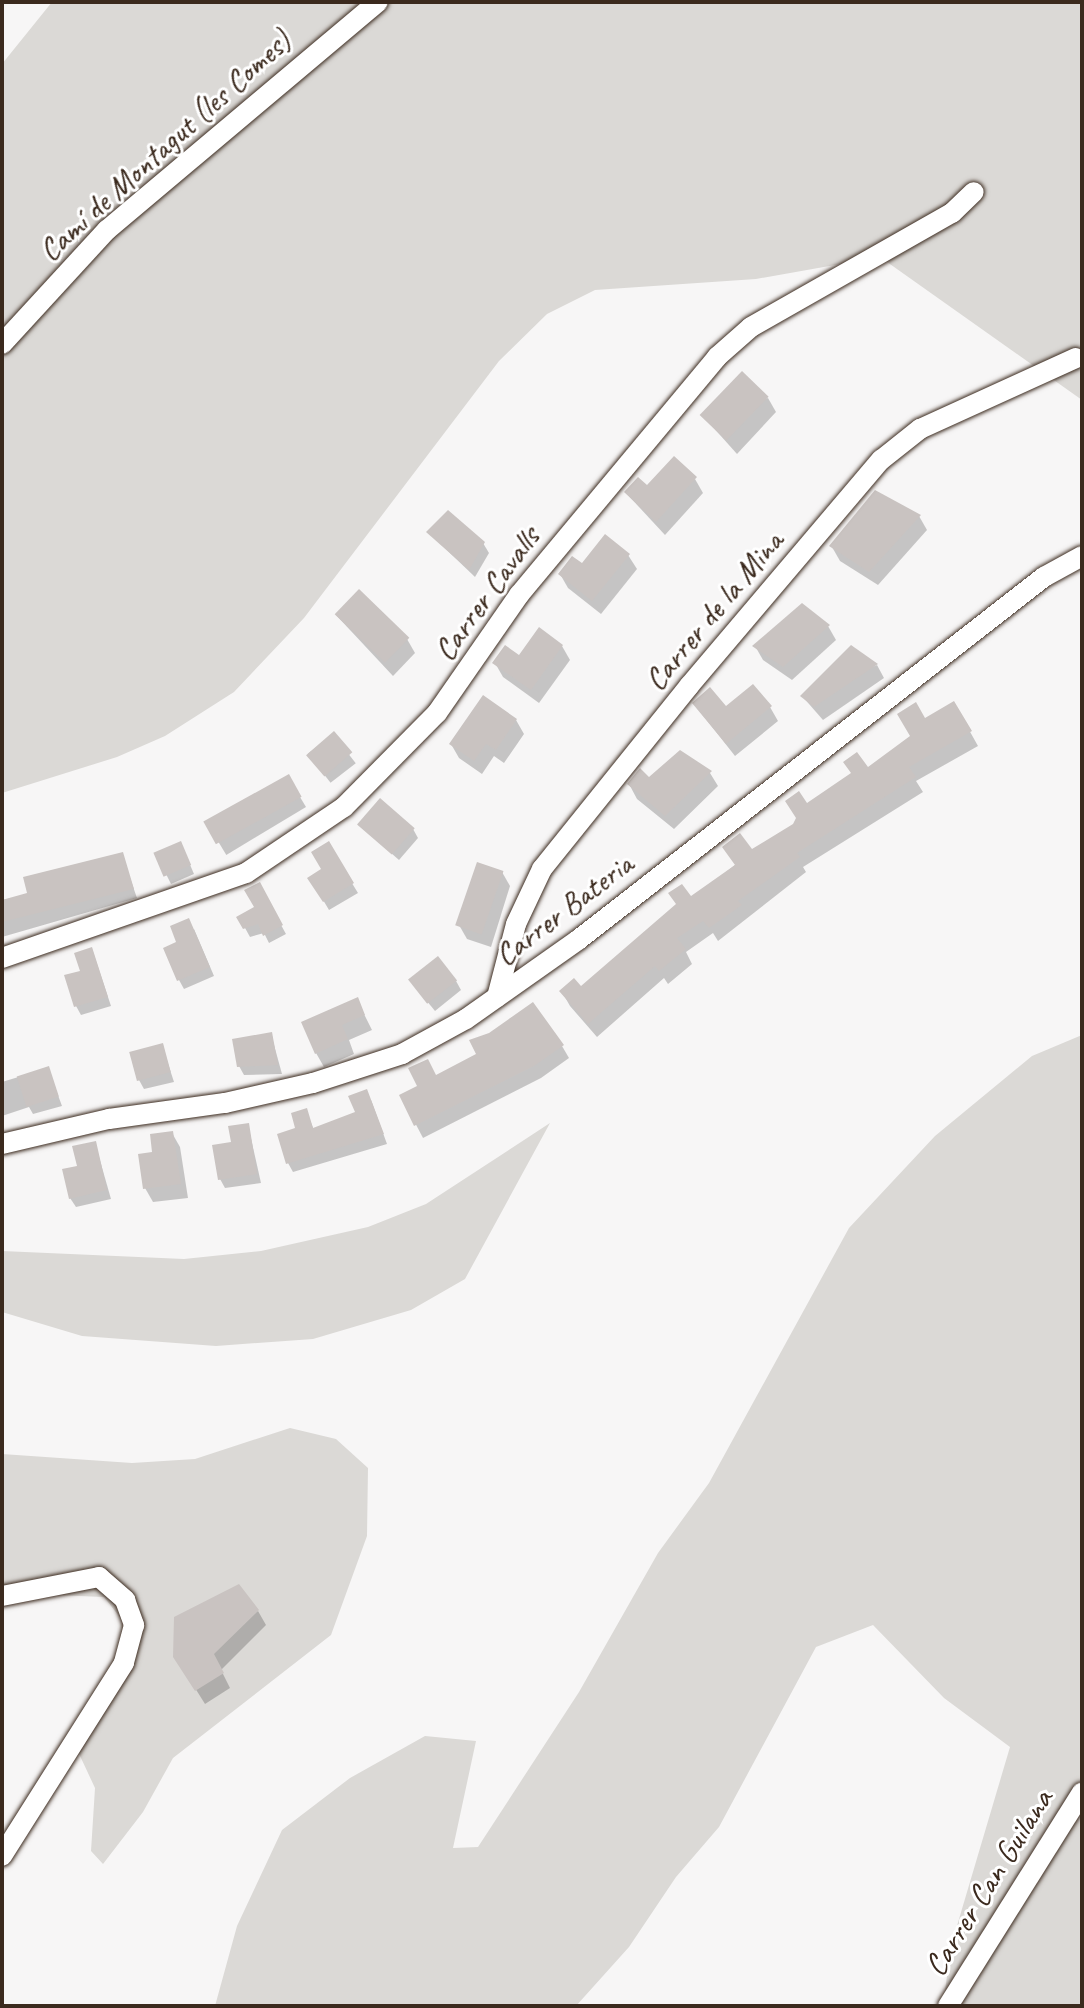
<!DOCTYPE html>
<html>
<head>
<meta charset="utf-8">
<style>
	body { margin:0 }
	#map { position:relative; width:1084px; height:2008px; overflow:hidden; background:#f7f6f6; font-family:Caveat,sans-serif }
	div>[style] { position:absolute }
	.green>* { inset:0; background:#dbd9d6 }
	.shadow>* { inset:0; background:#0003; transform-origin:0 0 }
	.building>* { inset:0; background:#c9c3c1; transform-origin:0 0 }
	.roads { filter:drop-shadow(0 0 2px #3b2a1e) drop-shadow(0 0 2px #3b2a1e) }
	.street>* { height:20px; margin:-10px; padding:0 10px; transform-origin:10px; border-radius:10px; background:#fff }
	span { translate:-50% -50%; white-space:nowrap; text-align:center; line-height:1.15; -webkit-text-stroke:6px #fff; paint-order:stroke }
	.street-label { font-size:32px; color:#3b2a1e }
	.frame { position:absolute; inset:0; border:4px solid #3b2a1e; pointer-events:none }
</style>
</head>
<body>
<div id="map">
	<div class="green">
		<i style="clip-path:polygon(52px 2px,1082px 2px,1082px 400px,880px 257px,756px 279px,595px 290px,547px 314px,499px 361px,304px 618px,234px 692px,165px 736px,117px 757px,2px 793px,2px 64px)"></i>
		<i style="clip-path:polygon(1082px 1035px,1082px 2006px,943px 2006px,951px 1946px,1010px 1747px,944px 1698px,873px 1625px,816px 1647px,719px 1827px,676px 1877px,629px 1947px,576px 2006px,215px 2006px,237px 1926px,282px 1830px,350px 1778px,425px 1736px,476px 1741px,453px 1848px,478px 1847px,579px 1692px,658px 1553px,709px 1483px,849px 1228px,935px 1136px,1032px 1056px)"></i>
		<i style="clip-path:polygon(550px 1123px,465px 1279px,411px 1310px,313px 1339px,216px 1346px,82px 1336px,2px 1312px,2px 1251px,184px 1259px,261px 1251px,368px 1227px,426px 1204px)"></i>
		<i style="clip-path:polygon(290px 1428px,336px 1439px,368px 1468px,367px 1536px,331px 1635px,173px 1758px,143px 1812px,103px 1864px,91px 1851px,95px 1788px,74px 1743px,122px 1663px,126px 1625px,104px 1597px,2px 1593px,2px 1454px,132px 1463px,195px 1459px)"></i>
	</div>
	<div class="shadow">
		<i style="clip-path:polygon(768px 398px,776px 412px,737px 454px,703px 416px)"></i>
		<i style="clip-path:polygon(695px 479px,703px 493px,665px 535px,626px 493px)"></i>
		<i style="clip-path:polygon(919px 516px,927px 530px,878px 585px,840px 561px,832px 547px)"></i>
		<i style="clip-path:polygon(429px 533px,483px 543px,489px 553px,475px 577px)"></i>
		<i style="clip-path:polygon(628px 555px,637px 569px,601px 614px,568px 588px,560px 574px)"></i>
		<i style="clip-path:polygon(336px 615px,407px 639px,415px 653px,393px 676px)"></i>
		<i style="clip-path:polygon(828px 626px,836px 640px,792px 680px,763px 660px,755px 646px)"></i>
		<i style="clip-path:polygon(562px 646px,570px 660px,539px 703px,503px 677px,495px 663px)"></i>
		<i style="clip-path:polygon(877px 665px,884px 678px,823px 720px,802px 696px)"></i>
		<i style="clip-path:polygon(954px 703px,978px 746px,916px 781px,923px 792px,803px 867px,806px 872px,718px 941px,713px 933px,686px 952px,692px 964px,668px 984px,664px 978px,597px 1037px,570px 1006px,562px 992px,581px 989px,751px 852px,794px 825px,807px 806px,867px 770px,913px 737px,924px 720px)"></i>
		<i style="clip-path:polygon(694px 704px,726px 709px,770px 707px,778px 721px,735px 756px)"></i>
		<i style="clip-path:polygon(516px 720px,524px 734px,504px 763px,494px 756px,482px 774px,459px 758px,451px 744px)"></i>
		<i style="left:333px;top:734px;width:37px;height:32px;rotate:52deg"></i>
		<i style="clip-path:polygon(680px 753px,710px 773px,718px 786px,674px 829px,637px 799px,629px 784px,649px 779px)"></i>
		<i style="left:288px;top:777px;width:35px;height:93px;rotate:59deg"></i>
		<i style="clip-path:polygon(359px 825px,413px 829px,418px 838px,399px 860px)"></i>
		<i style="clip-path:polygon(328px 844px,358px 893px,329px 910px,310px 878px,323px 870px)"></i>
		<i style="clip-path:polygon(185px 853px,194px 874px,171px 884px,156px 854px)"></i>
		<i style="clip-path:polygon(122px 855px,137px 898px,2px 937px,2px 900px,30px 895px)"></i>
		<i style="clip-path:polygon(502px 872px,510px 886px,491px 947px,467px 939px,459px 925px)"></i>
		<i style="clip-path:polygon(259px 885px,286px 934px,269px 943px,264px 933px,250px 937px,239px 917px,256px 908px)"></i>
		<i style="clip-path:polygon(194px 929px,214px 976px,184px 989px,179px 980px,179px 943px)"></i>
		<i style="clip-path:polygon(92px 949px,111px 1006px,81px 1015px,76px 1006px)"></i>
		<i style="clip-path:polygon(456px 981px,461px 990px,435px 1011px,417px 989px)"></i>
		<i style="clip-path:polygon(357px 1000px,372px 1030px,349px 1040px,354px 1054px,324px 1067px,316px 1053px)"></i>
		<i style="clip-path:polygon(271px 1034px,282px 1074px,244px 1075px,239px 1066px)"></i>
		<i style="clip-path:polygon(162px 1045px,174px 1082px,144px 1089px,139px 1080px)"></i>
		<i style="clip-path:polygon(562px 1046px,569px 1058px,541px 1078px,423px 1138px,401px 1096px,479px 1055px)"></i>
		<i style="clip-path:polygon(48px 1068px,62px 1106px,33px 1114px,29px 1107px,2px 1116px,2px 1082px)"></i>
		<i style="clip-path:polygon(371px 1100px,387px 1144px,293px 1172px,288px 1163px,306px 1111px,314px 1130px,357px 1114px)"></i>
		<i style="clip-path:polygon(248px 1125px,261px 1183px,225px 1188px,220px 1179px,233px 1144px)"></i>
		<i style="clip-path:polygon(172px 1133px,180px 1147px,188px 1198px,153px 1202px,145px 1188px,155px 1154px)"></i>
		<i style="clip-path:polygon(95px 1143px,111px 1199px,76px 1207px,70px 1198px,79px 1167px)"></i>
		<i style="clip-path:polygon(258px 1611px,266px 1625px,221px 1670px,230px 1688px,205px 1704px,175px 1656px)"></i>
	</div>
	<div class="building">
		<i style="left:742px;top:371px;width:37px;height:61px;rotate:44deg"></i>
		<i style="clip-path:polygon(674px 456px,697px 477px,656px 522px,624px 492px,638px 477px,647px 485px)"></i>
		<i style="clip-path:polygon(875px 490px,921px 515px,869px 572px,829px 546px)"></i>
		<i style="clip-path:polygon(448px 510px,485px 542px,469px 570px,426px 532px)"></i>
		<i style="clip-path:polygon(605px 534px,630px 554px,592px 601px,558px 574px,572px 556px,582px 563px)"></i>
		<i style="left:359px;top:589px;width:70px;height:35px;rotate:44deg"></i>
		<i style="clip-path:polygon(802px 603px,830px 625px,783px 667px,752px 646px)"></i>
		<i style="clip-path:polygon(539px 627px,563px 645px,531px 690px,492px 663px,505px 645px,519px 655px)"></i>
		<i style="clip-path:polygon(851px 645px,878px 664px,814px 707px,800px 696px)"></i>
		<i style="clip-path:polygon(753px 684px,772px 706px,726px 744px,692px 703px,710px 687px,726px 706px)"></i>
		<i style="clip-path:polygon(483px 695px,517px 719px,496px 750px,486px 744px,474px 761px,449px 744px)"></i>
		<i style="clip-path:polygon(954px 701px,972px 731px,909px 767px,916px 777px,797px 853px,800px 857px,738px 901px,742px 905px,709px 928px,703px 921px,677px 938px,686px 949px,659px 971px,655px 966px,588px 1024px,559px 991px,574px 978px,581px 986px,676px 904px,668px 893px,682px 884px,691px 896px,735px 865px,722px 847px,740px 833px,752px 849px,793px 824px,796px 818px,785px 801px,799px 791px,807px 803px,851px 773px,843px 762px,857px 752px,868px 767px,910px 736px,897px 714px,916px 702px,925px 718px)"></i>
		<i style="left:334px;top:731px;width:28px;height:37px;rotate:49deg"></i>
		<i style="clip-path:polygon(680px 750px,712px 771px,665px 816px,627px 784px,640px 768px,649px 777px)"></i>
		<i style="left:289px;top:774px;width:26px;height:98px;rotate:61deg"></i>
		<i style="left:380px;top:798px;width:46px;height:35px;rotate:41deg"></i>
		<i style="left:181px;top:841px;width:26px;height:30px;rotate:67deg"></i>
		<i style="clip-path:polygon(329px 841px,354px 883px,323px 902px,307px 878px,321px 869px,311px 852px)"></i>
		<i style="clip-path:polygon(123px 852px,134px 889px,2px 922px,2px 900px,27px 893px,23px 877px)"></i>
		<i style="left:477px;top:862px;width:28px;height:67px;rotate:19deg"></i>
		<i style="clip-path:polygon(260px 882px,283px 925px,263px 936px,258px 924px,243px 929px,236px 917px,254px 907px,244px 890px)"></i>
		<i style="clip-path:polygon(189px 918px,210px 967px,177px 981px,163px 948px,176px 942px,170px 926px)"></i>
		<i style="clip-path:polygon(92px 947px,108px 997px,74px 1007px,64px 975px,80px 971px,74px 953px)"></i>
		<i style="left:438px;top:956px;width:31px;height:38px;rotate:52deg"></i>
		<i style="clip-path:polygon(358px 997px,365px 1015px,342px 1025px,348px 1039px,315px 1054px,301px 1022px)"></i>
		<i style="clip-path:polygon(533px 1002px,564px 1045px,534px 1066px,414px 1126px,399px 1095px,417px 1086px,408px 1068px,428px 1059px,436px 1075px,476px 1054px,469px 1040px,489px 1033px)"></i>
		<i style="clip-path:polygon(272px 1032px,278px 1065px,237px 1067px,232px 1039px)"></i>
		<i style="left:163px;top:1043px;width:30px;height:35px;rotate:75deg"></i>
		<i style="left:49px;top:1066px;width:32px;height:34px;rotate:72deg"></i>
		<i style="clip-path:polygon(367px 1089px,384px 1134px,286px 1164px,277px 1134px,295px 1128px,291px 1113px,307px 1108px,313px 1128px,355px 1112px,348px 1096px)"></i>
		<i style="clip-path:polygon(249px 1123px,257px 1174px,218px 1180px,212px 1145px,231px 1142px,228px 1126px)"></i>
		<i style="clip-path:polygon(173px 1131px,181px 1184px,143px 1189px,138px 1154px,152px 1152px,150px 1134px)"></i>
		<i style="clip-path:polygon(96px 1141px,107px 1190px,69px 1199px,62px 1169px,77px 1166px,72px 1146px)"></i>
		<i style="clip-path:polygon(239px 1584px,259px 1610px,214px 1654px,224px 1673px,195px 1691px,173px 1657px,174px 1617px)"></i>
	</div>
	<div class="roads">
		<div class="street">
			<i style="left:2px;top:344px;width:155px;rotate:-47.4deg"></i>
			<i style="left:107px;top:230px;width:354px;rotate:-40.1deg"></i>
			<i style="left:2px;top:958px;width:258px;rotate:-19.2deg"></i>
			<i style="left:246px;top:873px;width:118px;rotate:-34deg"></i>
			<i style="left:344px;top:807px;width:132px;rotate:-45.3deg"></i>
			<i style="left:437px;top:713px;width:144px;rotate:-55.2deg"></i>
			<i style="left:519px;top:595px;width:310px;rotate:-50.2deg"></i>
			<i style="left:717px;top:357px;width:45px;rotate:-41.4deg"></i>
			<i style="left:751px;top:327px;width:231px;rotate:-29.6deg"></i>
			<i style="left:952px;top:213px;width:30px;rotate:-44deg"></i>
			<i style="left:497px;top:997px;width:75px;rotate:-75.4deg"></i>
			<i style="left:516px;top:924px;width:61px;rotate:-64.7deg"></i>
			<i style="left:542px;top:869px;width:235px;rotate:-51.2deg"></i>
			<i style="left:689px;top:686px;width:297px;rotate:-49.7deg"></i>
			<i style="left:881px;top:460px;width:50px;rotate:-38.5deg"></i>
			<i style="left:920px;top:429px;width:171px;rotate:-24.5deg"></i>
			<i style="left:2px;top:1144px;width:110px;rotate:-13.2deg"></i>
			<i style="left:109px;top:1119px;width:117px;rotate:-7.9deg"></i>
			<i style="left:225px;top:1103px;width:90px;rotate:-12.8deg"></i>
			<i style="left:313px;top:1083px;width:94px;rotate:-18deg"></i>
			<i style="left:402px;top:1054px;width:73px;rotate:-28.7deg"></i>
			<i style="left:466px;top:1019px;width:137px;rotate:-35.2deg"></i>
			<i style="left:578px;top:940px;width:591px;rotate:-37.92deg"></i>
			<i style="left:1044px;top:577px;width:43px;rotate:-28.9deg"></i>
			<i style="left:2px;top:1596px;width:99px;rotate:-11.1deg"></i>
			<i style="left:99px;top:1577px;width:35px;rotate:41deg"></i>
			<i style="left:125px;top:1600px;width:27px;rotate:70deg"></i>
			<i style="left:134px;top:1625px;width:39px;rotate:105deg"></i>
			<i style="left:124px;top:1663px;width:228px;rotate:122.3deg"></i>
			<i style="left:948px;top:2006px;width:252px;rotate:-57.9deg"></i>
		</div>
	</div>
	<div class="street-label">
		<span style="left:165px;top:146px;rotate:-42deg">Camí de Montagut (les Comes)</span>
		<span style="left:487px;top:594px;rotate:-54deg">Carrer Cavalls</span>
		<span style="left:714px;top:611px;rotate:-50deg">Carrer de la Mina</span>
		<span style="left:564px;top:910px;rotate:-37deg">Carrer Bateria</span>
		<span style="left:989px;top:1883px;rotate:-58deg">Carrer Can Guilana</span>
	</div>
	<div class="frame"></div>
</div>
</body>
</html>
